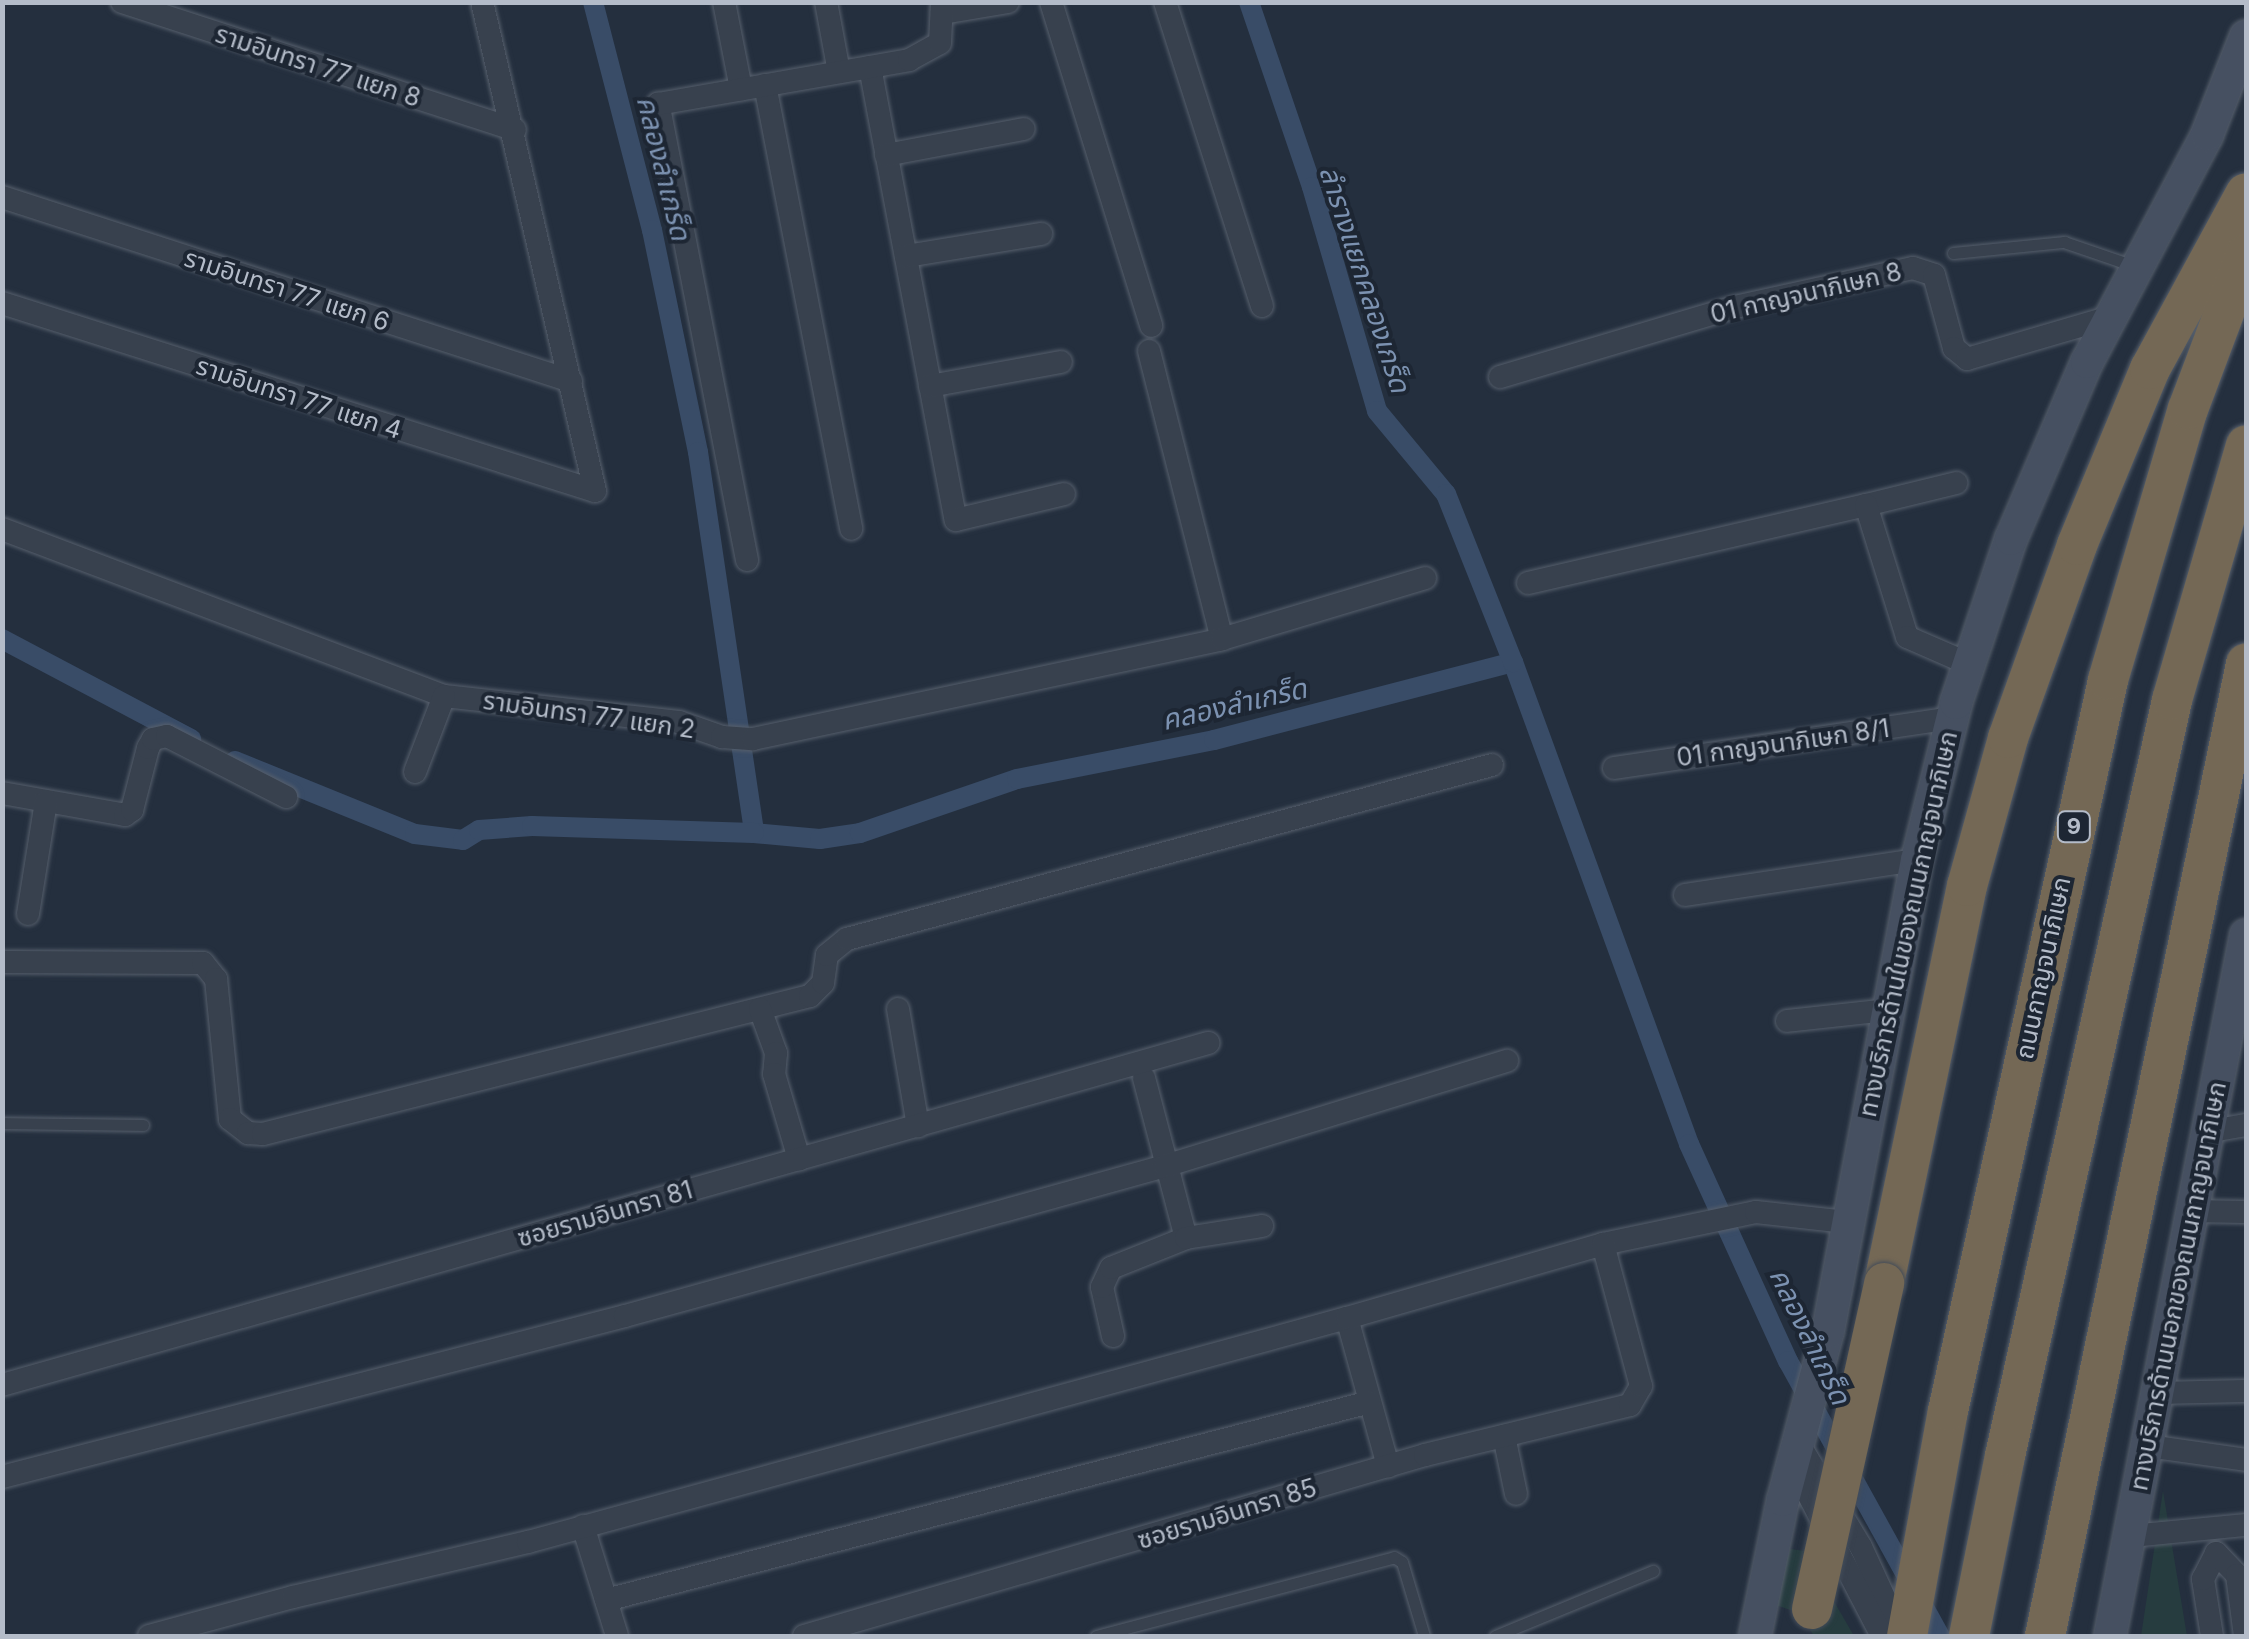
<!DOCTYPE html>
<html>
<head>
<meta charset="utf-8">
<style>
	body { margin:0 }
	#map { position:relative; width:2249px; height:1639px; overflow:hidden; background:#242f3e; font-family:Inter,"Noto Sans Thai",sans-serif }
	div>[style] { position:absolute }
	.green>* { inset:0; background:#263c3f }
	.canal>* { height:20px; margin:-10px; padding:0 10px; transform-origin:10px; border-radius:10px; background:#394c67 }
	.roads { filter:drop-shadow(0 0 2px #565f6c) drop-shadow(0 0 2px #565f6c) }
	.service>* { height:11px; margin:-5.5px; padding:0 5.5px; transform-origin:5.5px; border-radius:5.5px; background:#38414e }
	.minor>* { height:22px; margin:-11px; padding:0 11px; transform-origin:11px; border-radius:11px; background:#38414e }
	.secondary>* { height:32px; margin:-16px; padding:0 16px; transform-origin:16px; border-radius:16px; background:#465061 }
	.motorway>* { height:40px; margin:-20px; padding:0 20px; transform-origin:20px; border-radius:20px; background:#746855 }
	.bridges { filter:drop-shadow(0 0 2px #434c59) drop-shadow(0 0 2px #434c59) }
	.motorway-bridge>* { height:40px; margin:-20px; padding:0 20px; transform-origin:20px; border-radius:20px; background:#746855 }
	span { translate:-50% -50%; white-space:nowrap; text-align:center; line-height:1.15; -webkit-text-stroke:8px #1d2633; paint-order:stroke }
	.shield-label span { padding:2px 8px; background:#1d2633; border:2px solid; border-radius:8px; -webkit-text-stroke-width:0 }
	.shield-label { font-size:22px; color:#b4bcc9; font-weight:700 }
	.street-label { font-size:25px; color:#b4bcc9 }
	.water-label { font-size:28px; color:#7c92b1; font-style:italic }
	.frame { position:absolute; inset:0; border:5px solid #b4bcc9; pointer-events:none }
</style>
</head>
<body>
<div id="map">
	<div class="green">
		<i style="clip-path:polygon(2163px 1491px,2187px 1636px,2141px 1636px)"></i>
		<i style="clip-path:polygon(1790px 1549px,1805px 1551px,1854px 1636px,1814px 1636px,1799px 1613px,1773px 1604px)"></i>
	</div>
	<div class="canal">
		<i style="left:593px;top:2px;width:236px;rotate:75.5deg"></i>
		<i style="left:652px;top:230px;width:227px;rotate:78.3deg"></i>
		<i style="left:698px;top:452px;width:385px;rotate:81.6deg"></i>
		<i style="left:754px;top:833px;width:66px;rotate:5.2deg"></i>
		<i style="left:820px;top:839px;width:40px;rotate:-8.5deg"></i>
		<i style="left:860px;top:833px;width:166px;rotate:-19deg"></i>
		<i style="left:1017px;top:779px;width:201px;rotate:-11.2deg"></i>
		<i style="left:1214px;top:740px;width:309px;rotate:-14.6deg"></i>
		<i style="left:1513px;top:662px;width:513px;rotate:69.94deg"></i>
		<i style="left:1689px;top:1144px;width:239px;rotate:65.5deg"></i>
		<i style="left:1788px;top:1361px;width:314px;rotate:61.1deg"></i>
		<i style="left:1249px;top:2px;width:195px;rotate:71.2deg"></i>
		<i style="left:1312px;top:187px;width:233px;rotate:73.8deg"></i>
		<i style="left:1377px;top:411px;width:108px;rotate:50.3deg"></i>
		<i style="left:1446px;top:494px;width:181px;rotate:68.3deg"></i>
		<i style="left:2px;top:639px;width:214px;rotate:27.9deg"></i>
		<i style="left:235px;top:761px;width:194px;rotate:22.1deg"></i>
		<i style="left:415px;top:834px;width:48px;rotate:7.1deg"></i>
		<i style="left:463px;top:840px;width:19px;rotate:-32deg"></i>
		<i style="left:479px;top:830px;width:53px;rotate:-4.3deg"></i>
		<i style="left:532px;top:826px;width:222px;rotate:1.8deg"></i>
	</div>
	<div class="roads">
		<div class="service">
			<i style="left:1953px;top:253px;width:112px;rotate:-5.7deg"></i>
			<i style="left:2064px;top:242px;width:74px;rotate:18.9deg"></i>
			<i style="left:2px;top:1123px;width:141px;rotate:0.8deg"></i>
			<i style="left:1096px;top:1636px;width:308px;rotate:-14.8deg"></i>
			<i style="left:1394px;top:1557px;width:9px;rotate:32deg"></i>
			<i style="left:1402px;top:1562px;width:77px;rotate:73.4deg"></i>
			<i style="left:1495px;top:1636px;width:171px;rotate:-22.4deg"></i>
		</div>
		<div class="minor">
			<i style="left:122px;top:2px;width:413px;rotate:18deg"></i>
			<i style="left:724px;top:2px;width:89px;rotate:78.9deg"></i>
			<i style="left:826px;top:2px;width:71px;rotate:79.5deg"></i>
			<i style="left:1051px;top:2px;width:339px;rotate:72.8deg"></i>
			<i style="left:1165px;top:2px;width:319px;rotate:72.3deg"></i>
			<i style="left:942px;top:13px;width:67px;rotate:-9.5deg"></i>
			<i style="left:870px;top:67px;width:461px;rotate:79.3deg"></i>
			<i style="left:956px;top:520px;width:111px;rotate:-13.5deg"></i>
			<i style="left:765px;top:85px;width:452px;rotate:79deg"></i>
			<i style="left:886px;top:155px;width:140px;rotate:-10.7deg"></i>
			<i style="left:2px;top:197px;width:598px;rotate:17.92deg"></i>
			<i style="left:906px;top:256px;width:137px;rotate:-9.3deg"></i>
			<i style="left:2px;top:303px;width:622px;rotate:17.59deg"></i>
			<i style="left:595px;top:491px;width:502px;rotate:-103.01deg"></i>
			<i style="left:1149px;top:351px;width:297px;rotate:75.8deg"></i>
			<i style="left:1500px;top:377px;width:245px;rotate:-16.6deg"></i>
			<i style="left:1735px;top:307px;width:182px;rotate:-12.4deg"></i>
			<i style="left:1913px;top:268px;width:22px;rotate:18deg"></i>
			<i style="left:1934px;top:275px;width:76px;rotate:74.7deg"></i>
			<i style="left:1954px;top:348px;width:17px;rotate:40deg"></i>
			<i style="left:1967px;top:359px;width:150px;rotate:-16.3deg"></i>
			<i style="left:930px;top:386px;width:133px;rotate:-10.4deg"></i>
			<i style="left:1866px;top:505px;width:93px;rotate:-13.7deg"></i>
			<i style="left:2px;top:529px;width:472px;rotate:20.7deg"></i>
			<i style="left:444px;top:696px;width:236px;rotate:6.3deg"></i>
			<i style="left:679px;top:722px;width:46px;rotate:19.2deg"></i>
			<i style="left:722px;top:737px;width:31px;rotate:4deg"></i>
			<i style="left:753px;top:739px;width:480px;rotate:-12deg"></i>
			<i style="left:1222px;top:639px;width:212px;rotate:-16.7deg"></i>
			<i style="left:747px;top:560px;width:465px;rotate:-101deg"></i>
			<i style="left:658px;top:104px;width:255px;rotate:-9.9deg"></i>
			<i style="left:909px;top:60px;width:35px;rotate:-29deg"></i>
			<i style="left:940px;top:43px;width:41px;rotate:-87.2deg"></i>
			<i style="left:1528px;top:583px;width:347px;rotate:-13deg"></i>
			<i style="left:1866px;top:505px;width:138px;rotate:72.7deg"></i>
			<i style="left:1907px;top:637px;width:68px;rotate:23.5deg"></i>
			<i style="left:1614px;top:768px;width:342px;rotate:-8.4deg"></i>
			<i style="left:415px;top:772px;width:81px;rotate:-69.1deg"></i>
			<i style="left:2px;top:793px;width:125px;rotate:10.1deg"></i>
			<i style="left:125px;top:815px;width:9px;rotate:-36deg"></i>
			<i style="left:132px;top:810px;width:64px;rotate:-75.5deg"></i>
			<i style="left:148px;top:748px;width:10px;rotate:-61deg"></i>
			<i style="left:153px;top:739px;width:14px;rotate:-12deg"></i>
			<i style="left:167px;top:736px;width:134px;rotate:27.1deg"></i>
			<i style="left:1685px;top:895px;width:235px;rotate:-8.6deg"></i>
			<i style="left:28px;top:914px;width:114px;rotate:-80.9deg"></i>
			<i style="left:2px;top:962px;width:201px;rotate:0.3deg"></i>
			<i style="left:203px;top:963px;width:21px;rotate:51deg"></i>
			<i style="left:216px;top:979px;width:141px;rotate:84.3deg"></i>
			<i style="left:230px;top:1119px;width:23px;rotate:38deg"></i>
			<i style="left:248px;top:1133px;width:15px;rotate:4deg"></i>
			<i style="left:263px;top:1134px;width:564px;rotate:-14.16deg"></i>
			<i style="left:810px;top:996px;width:18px;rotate:-45deg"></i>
			<i style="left:823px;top:983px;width:28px;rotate:-82deg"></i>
			<i style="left:827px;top:955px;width:26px;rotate:-39deg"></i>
			<i style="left:847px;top:939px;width:668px;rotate:-15.1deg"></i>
			<i style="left:760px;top:1009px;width:47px;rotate:70deg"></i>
			<i style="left:776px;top:1053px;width:21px;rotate:95deg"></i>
			<i style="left:774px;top:1074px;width:89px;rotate:73.6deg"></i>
			<i style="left:898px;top:1009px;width:119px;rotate:80.3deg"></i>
			<i style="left:1787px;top:1021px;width:103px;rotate:-6.2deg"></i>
			<i style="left:1144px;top:1078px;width:165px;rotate:75.3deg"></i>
			<i style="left:2206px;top:1132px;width:41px;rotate:-9.9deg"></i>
			<i style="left:2190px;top:1211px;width:56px;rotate:1deg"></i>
			<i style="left:1347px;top:1318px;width:154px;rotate:74.5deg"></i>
			<i style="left:1113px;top:1336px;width:50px;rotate:-102.7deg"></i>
			<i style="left:1102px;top:1287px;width:21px;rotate:-65deg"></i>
			<i style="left:1111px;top:1268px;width:81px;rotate:-21.8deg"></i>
			<i style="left:1186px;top:1238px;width:77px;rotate:-9deg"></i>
			<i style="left:2px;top:1385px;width:1254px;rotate:-15.83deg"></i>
			<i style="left:2158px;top:1393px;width:88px;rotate:-1.3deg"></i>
			<i style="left:1504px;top:1436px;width:59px;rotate:78.3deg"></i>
			<i style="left:1800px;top:1446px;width:118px;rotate:58.9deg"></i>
			<i style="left:1861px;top:1547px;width:98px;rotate:65.3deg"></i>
			<i style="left:2148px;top:1446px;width:99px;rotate:8.1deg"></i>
			<i style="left:1793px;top:1465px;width:193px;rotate:62.5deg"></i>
			<i style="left:2px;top:1477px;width:643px;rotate:-14.49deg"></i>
			<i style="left:625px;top:1316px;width:560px;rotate:-15.52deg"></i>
			<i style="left:1165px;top:1166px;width:358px;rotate:-17.1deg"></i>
			<i style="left:583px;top:1526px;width:115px;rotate:72.8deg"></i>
			<i style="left:2131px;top:1536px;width:116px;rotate:-5.5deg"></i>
			<i style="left:606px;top:1600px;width:789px;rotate:-14.53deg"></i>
			<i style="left:149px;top:1636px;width:149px;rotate:-15.2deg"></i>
			<i style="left:293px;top:1597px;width:241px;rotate:-13.2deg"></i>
			<i style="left:528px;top:1542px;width:849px;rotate:-15.3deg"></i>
			<i style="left:1347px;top:1318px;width:266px;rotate:-16.1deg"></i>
			<i style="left:1603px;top:1244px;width:156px;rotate:-11.8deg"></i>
			<i style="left:1756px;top:1212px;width:91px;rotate:6.3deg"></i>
			<i style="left:804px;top:1636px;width:647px;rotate:-16.25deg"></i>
			<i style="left:1425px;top:1455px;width:211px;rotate:-13.7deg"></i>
			<i style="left:1630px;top:1405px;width:22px;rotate:-60deg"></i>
			<i style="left:1641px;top:1386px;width:147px;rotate:-105deg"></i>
			<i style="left:2212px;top:1636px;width:58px;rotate:-99deg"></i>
			<i style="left:2203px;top:1579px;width:29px;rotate:-63deg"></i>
			<i style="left:2216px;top:1553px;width:30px;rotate:46deg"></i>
			<i style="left:2237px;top:1575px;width:62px;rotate:82.5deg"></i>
		</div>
		<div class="secondary">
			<i style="left:1755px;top:1636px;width:139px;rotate:-78.4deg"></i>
			<i style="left:1783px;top:1500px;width:175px;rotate:-75.1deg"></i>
			<i style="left:1828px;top:1331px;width:479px;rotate:-79.3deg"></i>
			<i style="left:1917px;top:860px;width:162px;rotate:-76deg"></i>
			<i style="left:1956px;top:703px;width:173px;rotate:-71.5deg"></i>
			<i style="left:2011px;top:539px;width:193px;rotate:-66.8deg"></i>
			<i style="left:2087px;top:362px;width:257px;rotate:-62.1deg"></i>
			<i style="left:2207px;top:135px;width:106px;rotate:-68.5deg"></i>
			<i style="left:2110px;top:1636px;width:714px;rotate:-79.02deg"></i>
		</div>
		<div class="motorway">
			<i style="left:1884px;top:1283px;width:406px;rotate:-78.2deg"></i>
			<i style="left:1967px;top:886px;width:154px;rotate:-74.5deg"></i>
			<i style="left:2008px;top:738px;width:205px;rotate:-70.3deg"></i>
			<i style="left:2077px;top:545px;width:191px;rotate:-67.5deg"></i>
			<i style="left:2150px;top:369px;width:200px;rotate:-61.4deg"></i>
			<i style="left:1907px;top:1636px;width:229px;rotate:-79.7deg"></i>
			<i style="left:1948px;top:1411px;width:748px;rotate:-77.65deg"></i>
			<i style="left:2108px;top:680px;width:283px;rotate:-73.6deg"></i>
			<i style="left:2188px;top:409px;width:165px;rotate:-69.4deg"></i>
			<i style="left:1969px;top:1636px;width:184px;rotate:-78.7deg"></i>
			<i style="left:2005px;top:1456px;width:774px;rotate:-77.54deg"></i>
			<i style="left:2172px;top:700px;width:265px;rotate:-73.8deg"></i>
			<i style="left:2045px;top:1636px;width:993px;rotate:-78.32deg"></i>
		</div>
	</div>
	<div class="bridges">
		<div class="motorway-bridge">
			<i style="left:1812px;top:1609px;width:334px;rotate:-77.5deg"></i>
		</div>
	</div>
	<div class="shield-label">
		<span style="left:2074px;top:827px">9</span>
	</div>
	<div class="street-label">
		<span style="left:318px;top:66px;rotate:18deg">รามอินทรา 77 แยก 8</span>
		<span style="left:287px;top:290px;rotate:18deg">รามอินทรา 77 แยก 6</span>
		<span style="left:1806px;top:293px;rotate:-13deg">01 กาญจนาภิเษก 8</span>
		<span style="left:299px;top:398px;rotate:18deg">รามอินทรา 77 แยก 4</span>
		<span style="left:589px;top:715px;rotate:8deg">รามอินทรา 77 แยก 2</span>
		<span style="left:1783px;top:743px;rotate:-8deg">01 กาญจนาภิเษก 8/1</span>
		<span style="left:1908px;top:924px;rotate:-78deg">ทางบริการด้านในของถนนกาญจนาภิเษก</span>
		<span style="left:2043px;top:968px;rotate:-78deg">ถนนกาญจนาภิเษก</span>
		<span style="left:605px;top:1214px;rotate:-16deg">ซอยรามอินทรา 81</span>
		<span style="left:2178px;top:1286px;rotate:-79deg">ทางบริการด้านนอกของถนนกาญจนาภิเษก</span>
		<span style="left:1227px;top:1514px;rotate:-17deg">ซอยรามอินทรา 85</span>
	</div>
	<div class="water-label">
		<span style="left:664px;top:168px;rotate:76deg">คลองลำเกร็ด</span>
		<span style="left:1365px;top:279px;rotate:72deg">ลำรางแยกคลองเกร็ด</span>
		<span style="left:1234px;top:704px;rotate:-13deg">คลองลำเกร็ด</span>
		<span style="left:1810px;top:1336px;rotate:64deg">คลองลำเกร็ด</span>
	</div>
	<div class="frame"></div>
</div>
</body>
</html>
